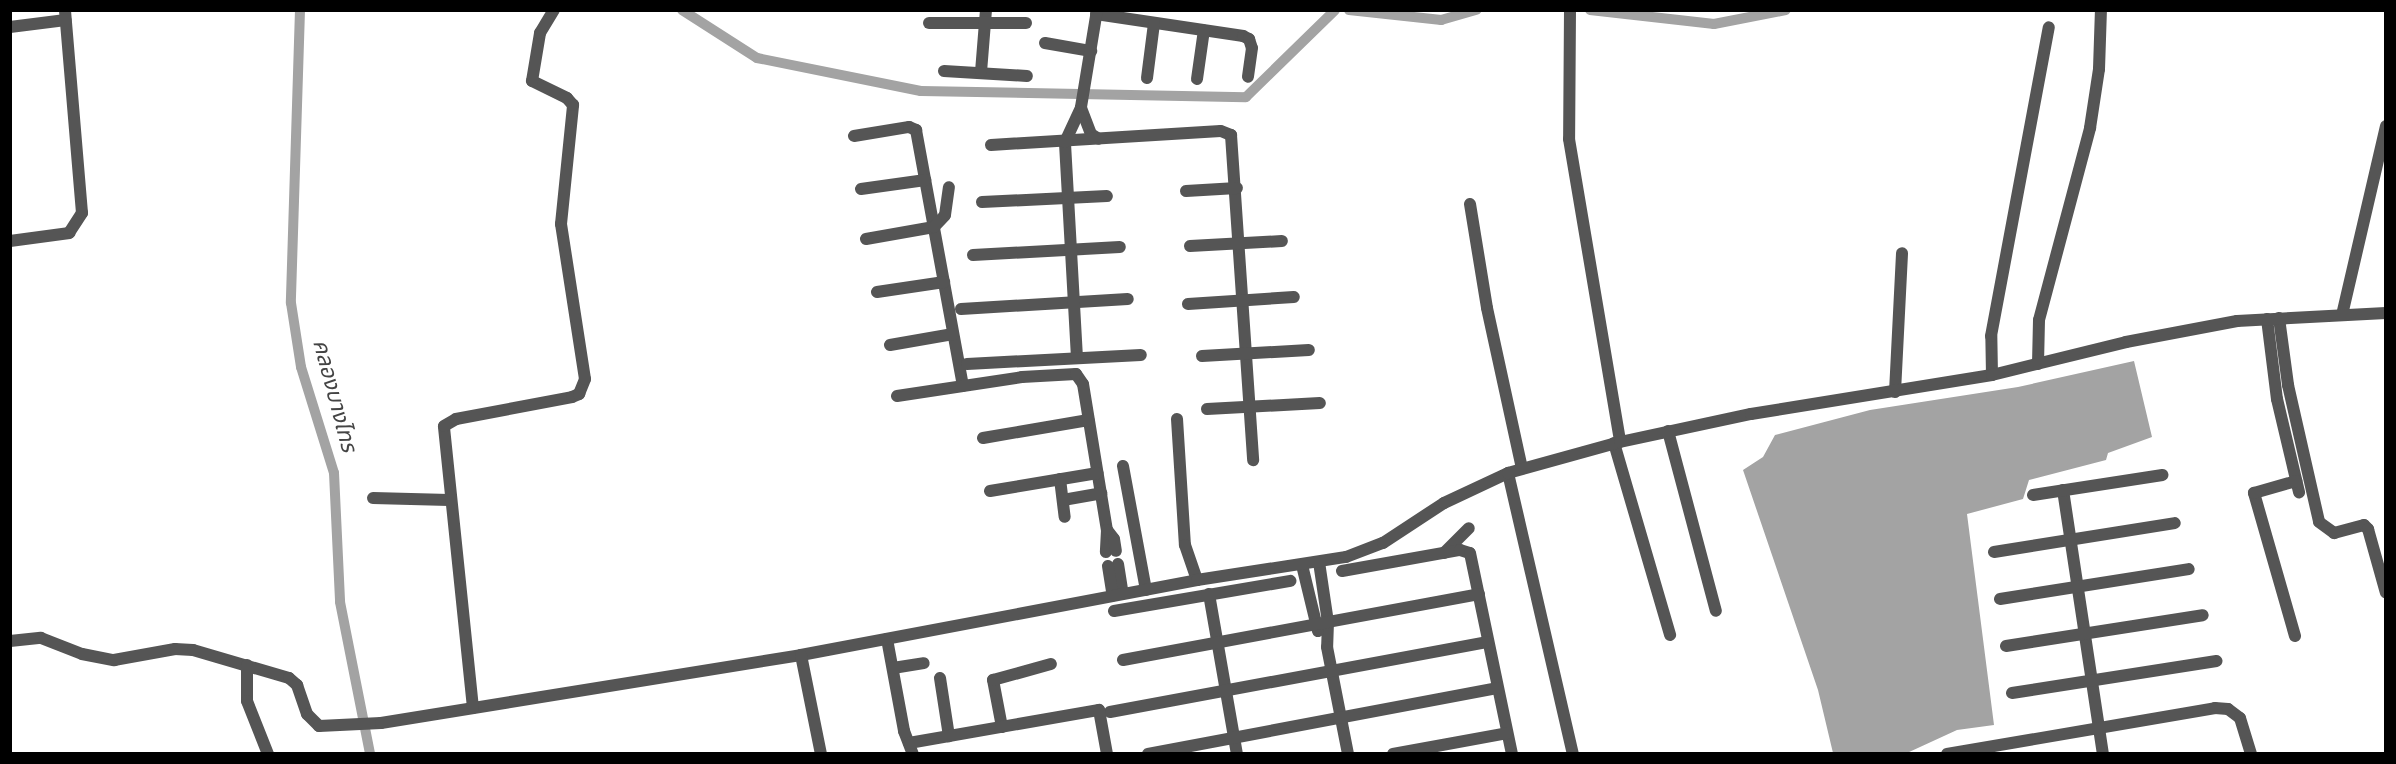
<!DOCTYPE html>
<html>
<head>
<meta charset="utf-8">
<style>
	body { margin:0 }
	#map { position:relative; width:2396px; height:764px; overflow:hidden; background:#fff; font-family:Overpass,"Noto Sans Thai",sans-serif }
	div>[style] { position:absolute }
	.water>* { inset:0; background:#a3a3a3 }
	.canal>* { height:10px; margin:-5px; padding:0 5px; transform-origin:5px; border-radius:5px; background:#a3a3a3 }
	.minor>* { height:12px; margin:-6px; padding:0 6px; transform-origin:6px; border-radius:6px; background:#555 }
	span { translate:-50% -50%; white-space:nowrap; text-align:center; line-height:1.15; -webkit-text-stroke:6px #fff; paint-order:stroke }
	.water-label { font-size:22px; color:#444; font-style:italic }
	.frame { position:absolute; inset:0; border:12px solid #000; pointer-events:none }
</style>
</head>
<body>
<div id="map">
	<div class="water">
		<i style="clip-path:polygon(2134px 361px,2152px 437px,2108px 453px,2106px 460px,2029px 480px,2023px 499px,1967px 514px,1994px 725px,1957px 730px,1907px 753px,1833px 753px,1818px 690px,1743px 470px,1763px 457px,1775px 435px,1870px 410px,2018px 387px)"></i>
	</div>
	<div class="canal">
		<i style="left:300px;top:10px;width:293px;rotate:91.8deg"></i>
		<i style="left:291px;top:303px;width:65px;rotate:81.1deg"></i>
		<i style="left:301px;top:367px;width:111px;rotate:72.7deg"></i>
		<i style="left:334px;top:473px;width:129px;rotate:87.3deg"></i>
		<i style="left:340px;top:602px;width:155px;rotate:78.8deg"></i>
		<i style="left:682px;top:10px;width:89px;rotate:32.6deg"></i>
		<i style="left:757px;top:58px;width:167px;rotate:11.4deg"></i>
		<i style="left:921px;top:91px;width:325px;rotate:1.1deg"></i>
		<i style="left:1246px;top:97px;width:124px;rotate:-44.3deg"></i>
		<i style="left:1349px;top:10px;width:93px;rotate:6.2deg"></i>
		<i style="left:1441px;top:20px;width:37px;rotate:-16deg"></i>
		<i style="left:1590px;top:10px;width:125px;rotate:6.4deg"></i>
		<i style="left:1714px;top:24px;width:73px;rotate:-11deg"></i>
	</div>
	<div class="minor">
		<i style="left:1570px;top:10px;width:129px;rotate:90.4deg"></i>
		<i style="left:1569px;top:139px;width:307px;rotate:80.4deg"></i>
		<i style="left:1096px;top:14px;width:149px;rotate:8.5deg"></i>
		<i style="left:1243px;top:36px;width:7px;rotate:27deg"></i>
		<i style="left:1249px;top:39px;width:9px;rotate:72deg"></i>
		<i style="left:1252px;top:48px;width:29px;rotate:98deg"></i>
		<i style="left:929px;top:23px;width:97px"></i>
		<i style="left:10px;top:27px;width:56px;rotate:-7.1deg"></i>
		<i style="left:1045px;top:43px;width:47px;rotate:9.9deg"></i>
		<i style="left:944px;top:71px;width:83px;rotate:3.4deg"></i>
		<i style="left:981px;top:72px;width:62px;rotate:-85.4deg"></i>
		<i style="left:1147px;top:78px;width:55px;rotate:-82.7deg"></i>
		<i style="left:1197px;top:79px;width:49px;rotate:-81.9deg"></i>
		<i style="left:1081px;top:108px;width:28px;rotate:69deg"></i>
		<i style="left:1091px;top:134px;width:9px;rotate:32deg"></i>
		<i style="left:854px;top:136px;width:56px;rotate:-9.3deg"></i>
		<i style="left:909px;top:127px;width:8px;rotate:23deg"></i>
		<i style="left:916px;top:130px;width:260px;rotate:79.6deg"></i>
		<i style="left:991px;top:145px;width:230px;rotate:-3.5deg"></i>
		<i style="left:1221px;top:131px;width:11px;rotate:22deg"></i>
		<i style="left:1231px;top:135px;width:326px;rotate:86.1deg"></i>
		<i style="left:861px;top:189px;width:65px;rotate:-8deg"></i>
		<i style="left:1186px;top:191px;width:51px;rotate:-3.4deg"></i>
		<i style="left:982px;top:202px;width:125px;rotate:-2.7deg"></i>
		<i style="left:1470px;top:204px;width:105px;rotate:80.7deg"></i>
		<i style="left:1487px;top:308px;width:164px;rotate:77.7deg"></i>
		<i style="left:866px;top:239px;width:69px;rotate:-10deg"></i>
		<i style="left:934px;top:227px;width:16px;rotate:-47deg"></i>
		<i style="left:945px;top:215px;width:28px;rotate:-82deg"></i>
		<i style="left:10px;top:241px;width:60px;rotate:-7.7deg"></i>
		<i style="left:69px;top:233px;width:24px;rotate:-57deg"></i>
		<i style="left:82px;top:213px;width:204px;rotate:-94.8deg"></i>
		<i style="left:1190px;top:246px;width:92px;rotate:-3.1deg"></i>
		<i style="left:973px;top:255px;width:147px;rotate:-3.1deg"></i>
		<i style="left:877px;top:292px;width:68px;rotate:-8.5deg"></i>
		<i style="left:1188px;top:304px;width:106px;rotate:-3.8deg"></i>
		<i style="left:961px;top:309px;width:167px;rotate:-3.4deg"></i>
		<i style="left:2342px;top:315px;width:194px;rotate:-76.9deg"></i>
		<i style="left:2279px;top:318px;width:68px;rotate:82.3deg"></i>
		<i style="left:2288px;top:385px;width:140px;rotate:77.2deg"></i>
		<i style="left:2319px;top:522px;width:19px;rotate:36deg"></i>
		<i style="left:2334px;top:533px;width:31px;rotate:-15deg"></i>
		<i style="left:2364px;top:525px;width:6px;rotate:45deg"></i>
		<i style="left:2368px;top:529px;width:66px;rotate:74.3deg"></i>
		<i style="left:2267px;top:319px;width:81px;rotate:82.9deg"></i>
		<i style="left:2277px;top:399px;width:96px;rotate:76.7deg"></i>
		<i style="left:890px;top:345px;width:64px;rotate:-9.9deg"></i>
		<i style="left:1202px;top:356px;width:107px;rotate:-3.2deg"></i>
		<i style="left:1077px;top:358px;width:216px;rotate:-93.2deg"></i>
		<i style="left:1065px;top:142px;width:38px;rotate:-65deg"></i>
		<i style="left:1081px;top:107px;width:98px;rotate:-80.6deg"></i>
		<i style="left:967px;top:364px;width:174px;rotate:-3deg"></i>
		<i style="left:2038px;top:364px;width:44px;rotate:-88.7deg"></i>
		<i style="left:2039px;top:320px;width:199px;rotate:-75.1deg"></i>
		<i style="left:2090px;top:128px;width:60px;rotate:-81.3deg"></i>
		<i style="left:2099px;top:69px;width:59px;rotate:-88.1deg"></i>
		<i style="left:1992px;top:375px;width:39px;rotate:-91deg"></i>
		<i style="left:1991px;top:336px;width:314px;rotate:-79.4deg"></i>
		<i style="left:1895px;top:392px;width:139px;rotate:-87.1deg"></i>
		<i style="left:897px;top:396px;width:126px;rotate:-8.6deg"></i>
		<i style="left:1022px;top:377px;width:54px;rotate:-3.2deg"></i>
		<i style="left:1076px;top:374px;width:12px;rotate:55deg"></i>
		<i style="left:1083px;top:384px;width:148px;rotate:80.7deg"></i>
		<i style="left:1107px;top:530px;width:22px;rotate:93deg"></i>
		<i style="left:1207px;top:409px;width:113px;rotate:-3deg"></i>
		<i style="left:1177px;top:419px;width:126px;rotate:86.4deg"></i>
		<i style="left:1185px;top:545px;width:37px;rotate:71deg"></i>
		<i style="left:1668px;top:431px;width:186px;rotate:75.1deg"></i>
		<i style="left:983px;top:438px;width:107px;rotate:-9.7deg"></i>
		<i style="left:1614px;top:443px;width:200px;rotate:73.7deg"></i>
		<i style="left:1123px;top:466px;width:126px;rotate:79.5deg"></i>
		<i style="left:1508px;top:473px;width:288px;rotate:77deg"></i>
		<i style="left:1060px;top:479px;width:38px;rotate:83deg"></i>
		<i style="left:2063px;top:490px;width:267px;rotate:81.4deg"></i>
		<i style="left:990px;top:491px;width:109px;rotate:-9.5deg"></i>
		<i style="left:2033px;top:495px;width:131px;rotate:-8.8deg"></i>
		<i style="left:373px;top:498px;width:76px;rotate:1.5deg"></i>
		<i style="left:1063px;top:500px;width:39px;rotate:-10deg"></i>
		<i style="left:1107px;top:530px;width:11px;rotate:52deg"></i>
		<i style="left:1114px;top:539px;width:12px;rotate:81deg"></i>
		<i style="left:1994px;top:552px;width:183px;rotate:-9.1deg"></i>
		<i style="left:1444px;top:553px;width:35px;rotate:-45deg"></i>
		<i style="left:1319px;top:562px;width:61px;rotate:81.5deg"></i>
		<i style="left:1328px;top:622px;width:25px;rotate:92deg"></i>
		<i style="left:1327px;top:647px;width:109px;rotate:78.9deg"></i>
		<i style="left:1118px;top:564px;width:30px;rotate:81deg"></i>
		<i style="left:1302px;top:565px;width:68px;rotate:76.4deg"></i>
		<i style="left:1108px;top:566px;width:30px;rotate:81deg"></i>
		<i style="left:1342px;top:571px;width:120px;rotate:-10.1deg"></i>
		<i style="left:1460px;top:550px;width:10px;rotate:17deg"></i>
		<i style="left:1470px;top:553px;width:205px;rotate:78.2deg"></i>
		<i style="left:1209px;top:594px;width:162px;rotate:80.1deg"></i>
		<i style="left:2000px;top:599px;width:191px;rotate:-9deg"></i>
		<i style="left:1114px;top:611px;width:179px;rotate:-9.7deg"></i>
		<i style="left:2295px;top:636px;width:149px;rotate:-106deg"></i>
		<i style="left:2254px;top:493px;width:44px;rotate:-15.9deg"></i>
		<i style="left:887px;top:639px;width:94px;rotate:79.5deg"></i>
		<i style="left:904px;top:731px;width:25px;rotate:69deg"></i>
		<i style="left:10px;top:641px;width:31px;rotate:-6deg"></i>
		<i style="left:41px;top:638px;width:44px;rotate:21.3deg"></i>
		<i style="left:82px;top:654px;width:33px;rotate:11deg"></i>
		<i style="left:114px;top:660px;width:62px;rotate:-10.2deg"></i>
		<i style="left:175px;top:649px;width:18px;rotate:3deg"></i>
		<i style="left:193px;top:650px;width:100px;rotate:16.3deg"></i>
		<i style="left:289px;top:678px;width:11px;rotate:41deg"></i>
		<i style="left:297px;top:685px;width:31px;rotate:71deg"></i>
		<i style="left:307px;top:714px;width:17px;rotate:45deg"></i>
		<i style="left:319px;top:726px;width:62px;rotate:-2.8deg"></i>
		<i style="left:381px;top:723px;width:425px;rotate:-9.2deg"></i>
		<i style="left:801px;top:655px;width:403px;rotate:-10.7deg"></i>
		<i style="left:1197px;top:580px;width:151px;rotate:-8.8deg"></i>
		<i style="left:1346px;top:557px;width:40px;rotate:-21deg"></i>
		<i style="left:1383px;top:543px;width:73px;rotate:-33.3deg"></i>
		<i style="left:1444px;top:503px;width:71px;rotate:-25.1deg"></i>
		<i style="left:1508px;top:473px;width:116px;rotate:-15.5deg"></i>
		<i style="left:1620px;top:442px;width:134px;rotate:-12.1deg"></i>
		<i style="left:1751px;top:414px;width:244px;rotate:-9.2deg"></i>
		<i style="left:1992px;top:375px;width:138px;rotate:-13.8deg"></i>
		<i style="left:2126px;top:342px;width:113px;rotate:-10.7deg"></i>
		<i style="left:2237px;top:321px;width:149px;rotate:-3.1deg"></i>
		<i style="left:2006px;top:646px;width:199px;rotate:-8.9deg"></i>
		<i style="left:801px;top:655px;width:101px;rotate:78.6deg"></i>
		<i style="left:1123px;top:660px;width:362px;rotate:-10.5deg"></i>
		<i style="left:247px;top:665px;width:36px;rotate:90deg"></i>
		<i style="left:247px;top:701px;width:57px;rotate:68.4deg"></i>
		<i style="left:893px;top:668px;width:31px;rotate:-9deg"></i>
		<i style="left:940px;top:678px;width:59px;rotate:81.2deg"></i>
		<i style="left:2012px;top:693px;width:207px;rotate:-8.9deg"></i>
		<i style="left:473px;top:708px;width:283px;rotate:-95.9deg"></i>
		<i style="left:444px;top:426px;width:14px;rotate:-30deg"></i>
		<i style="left:456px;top:419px;width:118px;rotate:-10.7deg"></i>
		<i style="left:572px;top:397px;width:8px;rotate:-23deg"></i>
		<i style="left:579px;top:394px;width:16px;rotate:-68deg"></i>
		<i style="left:585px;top:379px;width:157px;rotate:-98.8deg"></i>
		<i style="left:561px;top:224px;width:120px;rotate:-84.2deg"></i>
		<i style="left:573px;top:105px;width:9px;rotate:-131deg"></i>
		<i style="left:567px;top:98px;width:39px;rotate:-154deg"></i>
		<i style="left:532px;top:81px;width:49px;rotate:-80.5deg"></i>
		<i style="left:540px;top:33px;width:27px;rotate:-59deg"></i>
		<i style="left:1110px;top:712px;width:383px;rotate:-10.5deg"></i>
		<i style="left:1002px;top:727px;width:48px;rotate:-100.8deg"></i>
		<i style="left:993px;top:680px;width:60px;rotate:-15.4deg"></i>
		<i style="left:909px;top:743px;width:193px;rotate:-9.9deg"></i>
		<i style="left:1099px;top:710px;width:45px;rotate:79.7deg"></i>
		<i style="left:1148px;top:754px;width:355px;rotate:-10.7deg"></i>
		<i style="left:1393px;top:754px;width:116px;rotate:-10.4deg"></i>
		<i style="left:1947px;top:754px;width:272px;rotate:-9.7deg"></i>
		<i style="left:2215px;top:708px;width:13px;rotate:4deg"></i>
		<i style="left:2228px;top:709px;width:15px;rotate:37deg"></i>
		<i style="left:2240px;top:718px;width:38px;rotate:73deg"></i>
	</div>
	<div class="water-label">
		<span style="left:333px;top:396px;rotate:75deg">คลองบางไทร</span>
	</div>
	<div class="frame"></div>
</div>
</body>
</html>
